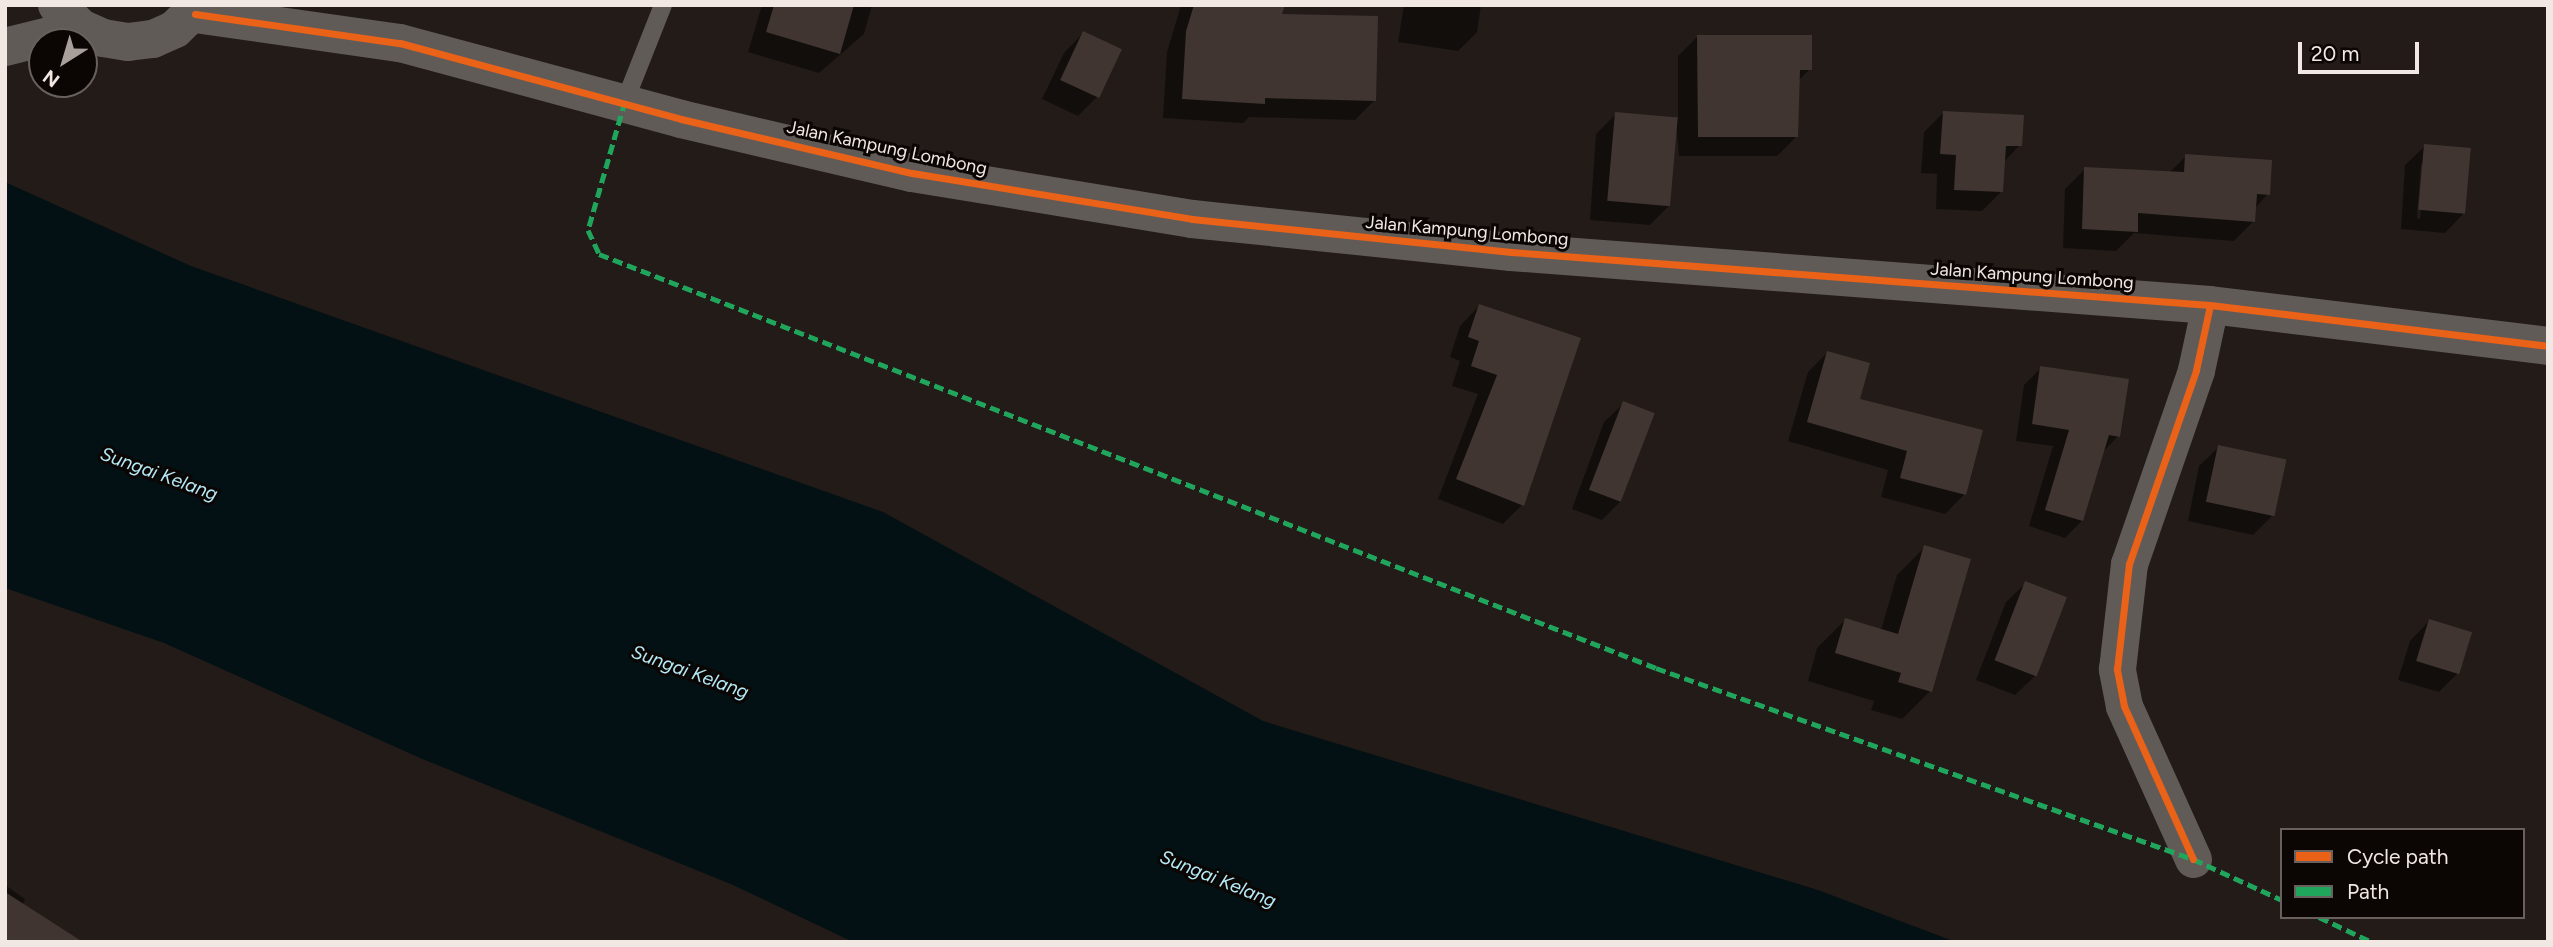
<!DOCTYPE html>
<html>
<head>
<meta charset="utf-8">
<style>
	body { margin:0 }
	#map { position:relative; width:2553px; height:947px; overflow:hidden; background:#231b18; font-family:Figtree,sans-serif }
	div>[style] { position:absolute }
	.water>* { inset:0; background:#041114 }
	.shadow>* { inset:0; background:#0007 }
	.building>* { inset:0; background:#403531; transform-origin:0 0 }
	.service>* { height:18px; margin:-9px; padding:0 9px; transform-origin:9px; border-radius:9px; background:#615b58 }
	.minor>* { height:37px; margin:-18.5px; padding:0 18.5px; transform-origin:18.5px; border-radius:18.5px; background:#615b58 }
	.tertiary>* { height:38px; margin:-19px; padding:0 19px; transform-origin:19px; border-radius:19px; background:#615b58 }
	.quiet>* { height:5px; margin-top:-2.5px; transform-origin:0; background:repeating-linear-gradient(90deg,#20a55d 0 10px,transparent 0 15px) }
	.cycleway>* { height:7px; margin:-3.5px; padding:0 3.5px; transform-origin:3.5px; border-radius:3.5px; background:#ea6118 }
	span { translate:-50% -50%; white-space:nowrap; text-align:center; line-height:1.15; -webkit-text-stroke:6px #0b0604; paint-order:stroke }
	.street-label { font-size:18px; color:#f1e7e3 }
	.water-label { font-size:19px; color:#b5eaf8; font-style:italic }
	.frame { position:absolute; inset:0; border:7px solid #f1e7e3; pointer-events:none }
	.legend { position:absolute; left:2280px; top:828px; width:245px; height:91px; box-sizing:border-box; background:#0b0604; border:2px solid #67605d; margin:0; padding:9px 12px; list-style:none; font-size:21px; color:#f1e7e3 }
	.legend li { display:flex; align-items:center; gap:14px; height:35px }
	.legend b { width:35px; border:2px solid #67605d }
	.north { position:absolute; left:28px; top:28px; width:70px; height:70px; box-sizing:border-box; background:#0b0604; border:2px solid #67605d; border-radius:50%; rotate:217deg; font-size:19px; font-weight:700; line-height:28px; text-align:center; color:#f1e7e3 }
	.north::after { content:''; display:block; margin:auto; width:24px; height:32px; background:#a9a09c; clip-path:polygon(50% 0,100% 100%,50% 72%,0 100%) }
	.scale { position:absolute; left:2298px; top:42px; width:121px; height:32px; box-sizing:border-box; border:4px solid #f1e7e3; border-top:0; padding-left:9px; font-size:21px; line-height:24px; white-space:nowrap; color:#f1e7e3; -webkit-text-stroke:5px #0b0604; paint-order:stroke }
</style>
</head>
<body>
<div id="map">
	<div class="water">
		<i style="clip-path:polygon(5px 182px,191px 266px,883px 512px,1263px 721px,1818px 890px,1956px 942px,853px 942px,733px 885px,420px 758px,164px 643px,5px 588px)"></i>
	</div>
	<div class="shadow">
		<i style="clip-path:polygon(762px 5px,872px 5px,864px 34px,819px 73px,748px 52px)"></i>
		<i style="clip-path:polygon(1181px 5px,1283px 5px,1280px 16px,1374px 101px,1355px 120px,1249px 117px,1243px 123px,1163px 118px,1167px 52px)"></i>
		<i style="clip-path:polygon(1404px 5px,1481px 5px,1477px 32px,1458px 51px,1398px 42px)"></i>
		<i style="clip-path:polygon(1083px 33px,1098px 96px,1078px 116px,1042px 99px,1064px 53px)"></i>
		<i style="clip-path:polygon(1698px 36px,1810px 69px,1798px 81px,1796px 137px,1777px 156px,1679px 156px,1676px 122px,1669px 206px,1650px 225px,1590px 220px,1596px 134px,1616px 114px,1678px 119px,1678px 56px)"></i>
		<i style="clip-path:polygon(1943px 113px,2020px 145px,2003px 163px,2001px 192px,1982px 211px,1936px 209px,1937px 174px,1921px 173px,1924px 132px)"></i>
		<i style="clip-path:polygon(evenodd,2425px 146px,2464px 213px,2445px 233px,2401px 229px,2405px 165px,2425px 146px,2421px 164px,2425px 164px,2420px 219px,2417px 218px,2421px 164px)"></i>
		<i style="clip-path:polygon(2186px 156px,2268px 194px,2255px 208px,2254px 221px,2234px 241px,2134px 233px,2116px 251px,2063px 248px,2065px 189px,2085px 169px,2169px 173px)"></i>
		<i style="clip-path:polygon(1479px 306px,1578px 339px,1522px 505px,1503px 524px,1438px 499px,1478px 394px,1452px 386px,1460px 361px,1450px 357px,1460px 326px)"></i>
		<i style="clip-path:polygon(1827px 353px,1858px 400px,1965px 494px,1945px 514px,1881px 497px,1888px 470px,1788px 441px,1808px 372px)"></i>
		<i style="clip-path:polygon(2041px 368px,2118px 436px,2102px 453px,2082px 521px,2065px 538px,2029px 526px,2053px 446px,2016px 441px,2024px 385px)"></i>
		<i style="clip-path:polygon(1624px 403px,1621px 501px,1602px 520px,1572px 509px,1604px 422px)"></i>
		<i style="clip-path:polygon(2219px 447px,2272px 516px,2253px 535px,2188px 521px,2199px 466px)"></i>
		<i style="clip-path:polygon(1925px 547px,1930px 691px,1902px 719px,1871px 710px,1874px 701px,1808px 681px,1817px 648px,1845px 620px,1881px 630px,1897px 575px)"></i>
		<i style="clip-path:polygon(2026px 583px,2035px 676px,2015px 695px,1976px 680px,2006px 602px)"></i>
		<i style="clip-path:polygon(2429px 621px,2459px 672px,2439px 692px,2398px 680px,2410px 641px)"></i>
		<i style="clip-path:polygon(5px 885px,25px 899px,5px 942px)"></i>
	</div>
	<div class="building">
		<i style="clip-path:polygon(774px 5px,854px 5px,840px 54px,766px 32px)"></i>
		<i style="clip-path:polygon(1194px 5px,1285px 5px,1282px 14px,1378px 16px,1376px 101px,1265px 98px,1265px 104px,1182px 99px,1186px 31px)"></i>
		<i style="left:1083px;top:31px;width:43px;height:54px;rotate:25deg"></i>
		<i style="clip-path:polygon(1697px 35px,1812px 35px,1812px 70px,1800px 70px,1798px 137px,1698px 137px)"></i>
		<i style="clip-path:polygon(1943px 111px,2024px 115px,2022px 146px,2006px 146px,2003px 192px,1954px 190px,1956px 155px,1940px 154px)"></i>
		<i style="left:1615px;top:112px;width:63px;height:89px;rotate:5deg"></i>
		<i style="left:2424px;top:144px;width:47px;height:66px;rotate:5deg"></i>
		<i style="clip-path:polygon(2185px 154px,2272px 160px,2270px 195px,2257px 194px,2255px 222px,2138px 213px,2138px 232px,2082px 229px,2084px 167px,2184px 172px)"></i>
		<i style="clip-path:polygon(1479px 304px,1581px 338px,1524px 506px,1456px 479px,1497px 375px,1471px 366px,1479px 341px,1468px 337px)"></i>
		<i style="clip-path:polygon(1827px 351px,1870px 363px,1860px 399px,1983px 430px,1966px 495px,1900px 478px,1907px 451px,1807px 422px)"></i>
		<i style="clip-path:polygon(2040px 366px,2129px 379px,2120px 437px,2109px 435px,2083px 521px,2045px 510px,2069px 430px,2032px 424px)"></i>
		<i style="left:1623px;top:401px;width:34px;height:95px;rotate:21deg"></i>
		<i style="left:2218px;top:445px;width:70px;height:58px;rotate:12deg"></i>
		<i style="clip-path:polygon(1924px 545px,1971px 559px,1932px 692px,1898px 682px,1901px 673px,1835px 653px,1845px 618px,1898px 634px)"></i>
		<i style="left:2025px;top:581px;width:45px;height:85px;rotate:21deg"></i>
		<i style="left:2429px;top:619px;width:45px;height:44px;rotate:17deg"></i>
		<i style="clip-path:polygon(5px 892px,83px 942px,5px 942px)"></i>
	</div>
	<div class="service">
		<i style="left:625px;top:101px;width:103px;rotate:-68.4deg"></i>
	</div>
	<div class="minor">
		<i style="left:2193px;top:859px;width:168px;rotate:-114.3deg"></i>
		<i style="left:2124px;top:706px;width:38px;rotate:-101deg"></i>
		<i style="left:2117px;top:669px;width:106px;rotate:-83.5deg"></i>
		<i style="left:2129px;top:564px;width:205px;rotate:-70.9deg"></i>
		<i style="left:2196px;top:370px;width:66px;rotate:-77.8deg"></i>
	</div>
	<div class="tertiary">
		<i style="left:57px;top:5px;width:33px;rotate:44deg"></i>
		<i style="left:81px;top:28px;width:24px;rotate:24deg"></i>
		<i style="left:103px;top:38px;width:25px;rotate:9deg"></i>
		<i style="left:128px;top:42px;width:25px;rotate:-7deg"></i>
		<i style="left:153px;top:39px;width:24px;rotate:-24deg"></i>
		<i style="left:175px;top:29px;width:35px;rotate:-44deg"></i>
		<i style="left:195px;top:14px;width:207px;rotate:8.1deg"></i>
		<i style="left:400px;top:43px;width:291px;rotate:15.1deg"></i>
		<i style="left:681px;top:119px;width:237px;rotate:13.2deg"></i>
		<i style="left:912px;top:173px;width:284px;rotate:9.3deg"></i>
		<i style="left:1192px;top:219px;width:321px;rotate:5.9deg"></i>
		<i style="left:1511px;top:252px;width:701px;rotate:4.34deg"></i>
		<i style="left:2210px;top:305px;width:340px;rotate:6.9deg"></i>
		<i style="left:5px;top:47px;width:78px;rotate:-14deg"></i>
	</div>
	<div class="quiet">
		<i style="left:625px;top:101px;width:134px;rotate:106deg"></i>
		<i style="left:588px;top:230px;width:26px;rotate:65deg"></i>
		<i style="left:599px;top:254px;width:1135px;rotate:21.39deg"></i>
		<i style="left:1656px;top:668px;width:570px;rotate:19.58deg"></i>
		<i style="left:2193px;top:859px;width:98px;rotate:24.7deg"></i>
		<i style="left:2319px;top:917px;width:59px;rotate:25.3deg"></i>
	</div>
	<div class="cycleway">
		<i style="left:195px;top:14px;width:207px;rotate:8.1deg"></i>
		<i style="left:400px;top:43px;width:291px;rotate:15.1deg"></i>
		<i style="left:681px;top:119px;width:237px;rotate:13.2deg"></i>
		<i style="left:912px;top:173px;width:284px;rotate:9.3deg"></i>
		<i style="left:1192px;top:219px;width:321px;rotate:5.9deg"></i>
		<i style="left:1511px;top:252px;width:701px;rotate:4.34deg"></i>
		<i style="left:2210px;top:305px;width:340px;rotate:6.9deg"></i>
		<i style="left:2193px;top:859px;width:168px;rotate:-114.3deg"></i>
		<i style="left:2124px;top:706px;width:38px;rotate:-101deg"></i>
		<i style="left:2117px;top:669px;width:106px;rotate:-83.5deg"></i>
		<i style="left:2129px;top:564px;width:205px;rotate:-70.9deg"></i>
		<i style="left:2196px;top:370px;width:66px;rotate:-77.8deg"></i>
	</div>
	<div class="street-label">
		<span style="left:887px;top:148px;rotate:12deg">Jalan Kampung Lombong</span>
		<span style="left:1467px;top:231px;rotate:5deg">Jalan Kampung Lombong</span>
		<span style="left:2032px;top:276px;rotate:4deg">Jalan Kampung Lombong</span>
	</div>
	<div class="water-label">
		<span style="left:159px;top:474px;rotate:20deg">Sungai Kelang</span>
		<span style="left:690px;top:672px;rotate:20deg">Sungai Kelang</span>
		<span style="left:1218px;top:879px;rotate:22deg">Sungai Kelang</span>
	</div>
	<div class="frame"></div>
	<ul class="legend">
	<li><b style="height:9px;background:#ea6118"></b>Cycle path</li>
	<li><b style="height:9px;background:#20a55d"></b>Path</li>
	</ul>
	<div class="north">N</div>
	<div class="scale">20 m</div>
</div>
</body>
</html>
